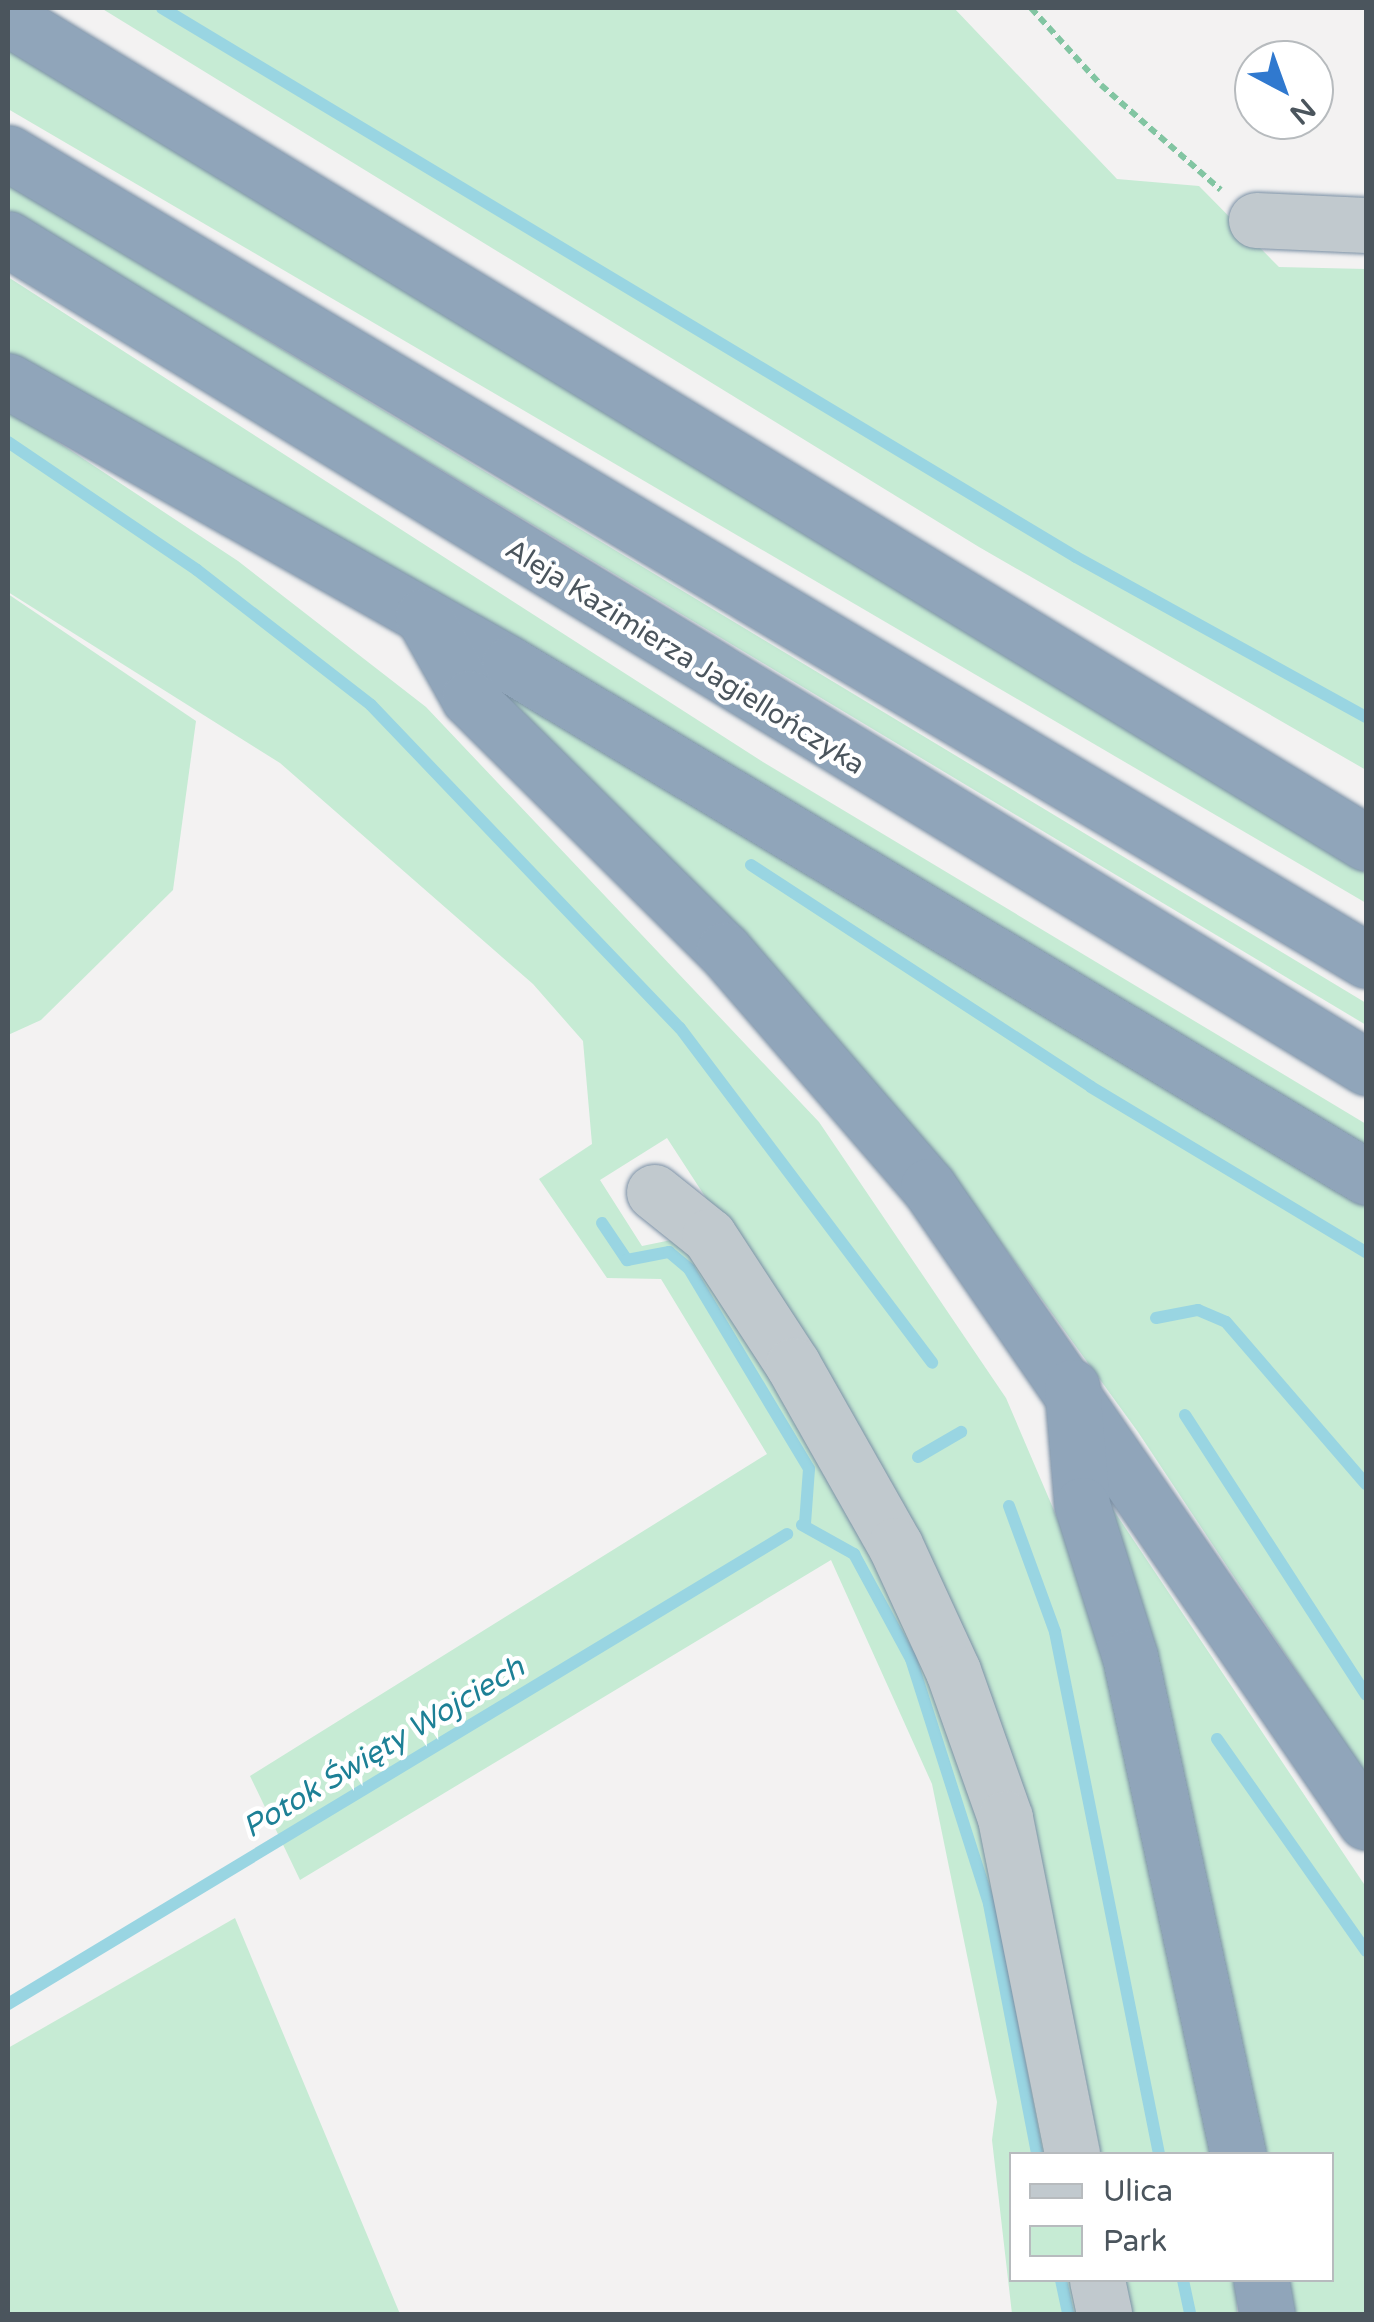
<!DOCTYPE html>
<html>
<head>
<meta charset="utf-8">
<style>
	body { margin:0 }
	#map { position:relative; width:1374px; height:2322px; overflow:hidden; background:#f3f2f2; font-family:"Varela Round",sans-serif }
	div>[style] { position:absolute }
	.green>* { inset:0; background:#c6ebd4; transform-origin:0 0 }
	.stream>* { height:12px; margin:-6px; padding:0 6px; transform-origin:6px; border-radius:6px; background:#99d5e2 }
	.path>* { height:6px; margin-top:-3px; transform-origin:0; background:repeating-linear-gradient(90deg,#82c5a2 0 8px,transparent 0 13px) }
	.roads { filter:drop-shadow(0 0 2px #7b90a5) drop-shadow(0 0 2px #7b90a5) }
	.minor>* { height:55px; margin:-27.5px; padding:0 27.5px; transform-origin:27.5px; border-radius:27.5px; background:#c1c9ce }
	.highway>* { height:55px; margin:-27.5px; padding:0 27.5px; transform-origin:27.5px; border-radius:27.5px; background:#90a5ba }
	span { translate:-50% -50%; white-space:nowrap; text-align:center; line-height:1.15; -webkit-text-stroke:9px #fff; paint-order:stroke }
	.street-label { font-size:28px; color:#4b555d }
	.water-label { font-size:30px; color:#1d8096; font-style:italic }
	.frame { position:absolute; inset:0; border:10px solid #4b555d; pointer-events:none }
	.legend { position:absolute; left:1009px; top:2152px; width:325px; height:130px; box-sizing:border-box; background:#fff; border:2px solid #b7bbbe; margin:0; padding:12px 18px; list-style:none; font-size:30px; color:#4b555d }
	.legend li { display:flex; align-items:center; gap:20px; height:50px }
	.legend b { width:50px; border:2px solid #b7bbbe }
	.north { position:absolute; left:1234px; top:40px; width:100px; height:100px; box-sizing:border-box; background:#fff; border:2px solid #b7bbbe; border-radius:50%; rotate:139deg; font-size:28px; font-weight:700; line-height:40px; text-align:center; color:#4b555d }
	.north::after { content:''; display:block; margin:auto; width:35px; height:45px; background:#3079cf; clip-path:polygon(50% 0,100% 100%,50% 72%,0 100%) }
</style>
</head>
<body>
<div id="map">
	<div class="green">
		<i style="clip-path:polygon(101px 8px,954px 8px,1117px 179px,1199px 186px,1279px 267px,1366px 269px,1366px 770px,979px 547px)"></i>
		<i style="clip-path:polygon(8px 45px,1366px 873px,1366px 903px,8px 109px)"></i>
		<i style="clip-path:polygon(8px 184px,1366px 1003px,1366px 1025px,8px 210px)"></i>
		<i style="clip-path:polygon(8px 277px,763px 762px,1366px 1124px,1366px 1155px,8px 353px)"></i>
		<i style="clip-path:polygon(8px 409px,238px 561px,426px 707px,819px 1122px,1006px 1398px,1088px 1590px,1213px 2154px,1091px 2154px,1039px 1890px,823px 1378px,667px 1138px,600px 1180px,642px 1246px,681px 1238px,810px 1418px,952px 1708px,1058px 2154px,1012px 2154px,1012px 2280px,1082px 2280px,1089px 2314px,1012px 2314px,992px 2140px,997px 2102px,932px 1784px,831px 1560px,300px 1880px,250px 1776px,767px 1454px,661px 1279px,607px 1278px,539px 1179px,592px 1144px,583px 1041px,533px 984px,280px 763px,8px 592px)"></i>
		<i style="clip-path:polygon(8px 594px,196px 721px,173px 890px,41px 1020px,8px 1035px)"></i>
		<i style="clip-path:polygon(490px 682px,1366px 1199px,1366px 1776px,1138px 1432px,961px 1188px,822px 1021px)"></i>
		<i style="clip-path:polygon(1100px 1490px,1366px 1887px,1366px 2314px,1283px 2314px,1277px 2280px,1332px 2280px,1332px 2154px,1252px 2154px)"></i>
		<i style="clip-path:polygon(235px 1918px,400px 2314px,8px 2314px,8px 2048px)"></i>
		<i style="left:1115px;top:2280px;width:122px;height:35px"></i>
	</div>
	<div class="stream">
		<i style="left:162px;top:8px;width:1066px;rotate:30.99deg"></i>
		<i style="left:1076px;top:557px;width:331px;rotate:28.9deg"></i>
		<i style="left:8px;top:442px;width:228px;rotate:34.1deg"></i>
		<i style="left:197px;top:570px;width:220px;rotate:37.8deg"></i>
		<i style="left:371px;top:705px;width:447px;rotate:46.3deg"></i>
		<i style="left:680px;top:1028px;width:419px;rotate:53deg"></i>
		<i style="left:751px;top:865px;width:406px;rotate:33.1deg"></i>
		<i style="left:1091px;top:1087px;width:321px;rotate:31deg"></i>
		<i style="left:602px;top:1223px;width:45px;rotate:56deg"></i>
		<i style="left:627px;top:1260px;width:43px;rotate:-10.8deg"></i>
		<i style="left:669px;top:1252px;width:26px;rotate:40deg"></i>
		<i style="left:689px;top:1269px;width:233px;rotate:59deg"></i>
		<i style="left:809px;top:1469px;width:54px;rotate:94.2deg"></i>
		<i style="left:1156px;top:1318px;width:43px;rotate:-10.8deg"></i>
		<i style="left:1198px;top:1310px;width:30px;rotate:23deg"></i>
		<i style="left:1226px;top:1322px;width:214px;rotate:49.2deg"></i>
		<i style="left:1185px;top:1415px;width:333px;rotate:57.1deg"></i>
		<i style="left:918px;top:1457px;width:50px;rotate:-30.2deg"></i>
		<i style="left:1009px;top:1506px;width:134px;rotate:69.9deg"></i>
		<i style="left:1055px;top:1632px;width:532px;rotate:78.73deg"></i>
		<i style="left:802px;top:1525px;width:60px;rotate:29.1deg"></i>
		<i style="left:854px;top:1554px;width:119px;rotate:61.5deg"></i>
		<i style="left:911px;top:1659px;width:257px;rotate:72.3deg"></i>
		<i style="left:989px;top:1904px;width:255px;rotate:79.1deg"></i>
		<i style="left:1217px;top:1739px;width:259px;rotate:54.9deg"></i>
		<i style="left:8px;top:2004px;width:910px;rotate:-31.1deg"></i>
		<i style="left:1061px;top:2280px;width:35px;rotate:78deg"></i>
		<i style="left:1183px;top:2280px;width:35px;rotate:78deg"></i>
	</div>
	<div class="path">
		<i style="left:1031px;top:8px;width:104px;rotate:47.7deg"></i>
		<i style="left:1101px;top:85px;width:159px;rotate:41.2deg"></i>
	</div>
	<div class="roads">
		<div class="minor">
			<i style="left:1256px;top:220px;width:110px;rotate:2.6deg"></i>
			<i style="left:654px;top:1192px;width:70px;rotate:38.7deg"></i>
			<i style="left:709px;top:1236px;width:154px;rotate:56.9deg"></i>
			<i style="left:793px;top:1365px;width:207px;rotate:60.5deg"></i>
			<i style="left:895px;top:1545px;width:139px;rotate:65.3deg"></i>
			<i style="left:953px;top:1671px;width:156px;rotate:70.5deg"></i>
			<i style="left:1005px;top:1818px;width:343px;rotate:78.7deg"></i>
			<i style="left:1097px;top:2280px;width:35px;rotate:78deg"></i>
		</div>
		<div class="highway">
			<i style="left:8px;top:18px;width:1589px;rotate:31.28deg"></i>
			<i style="left:8px;top:153px;width:1580px;rotate:30.72deg"></i>
			<i style="left:8px;top:239px;width:1591px;rotate:31.37deg"></i>
			<i style="left:8px;top:381px;width:575px;rotate:29.46deg"></i>
			<i style="left:509px;top:664px;width:999px;rotate:30.9deg"></i>
			<i style="left:423px;top:616px;width:94px;rotate:60.7deg"></i>
			<i style="left:469px;top:698px;width:359px;rotate:44.7deg"></i>
			<i style="left:724px;top:950px;width:312px;rotate:49.2deg"></i>
			<i style="left:928px;top:1186px;width:772px;rotate:55.45deg"></i>
			<i style="left:1072px;top:1387px;width:118px;rotate:85.2deg"></i>
			<i style="left:1082px;top:1505px;width:159px;rotate:72.5deg"></i>
			<i style="left:1130px;top:1657px;width:509px;rotate:77.74deg"></i>
			<i style="left:1261px;top:2280px;width:35px;rotate:80deg"></i>
		</div>
	</div>
	<div class="street-label">
		<span style="left:685px;top:657px;rotate:32deg">Aleja Kazimierza Jagiellończyka</span>
	</div>
	<div class="water-label">
		<span style="left:384px;top:1748px;rotate:-31deg">Potok Święty Wojciech</span>
	</div>
	<div class="frame"></div>
	<ul class="legend">
	<li><b style="height:12px;background:#c1c9ce"></b>Ulica</li>
	<li><b style="height:28px;background:#c6ebd4"></b>Park</li>
	</ul>
	<div class="north">N</div>
</div>
</body>
</html>
